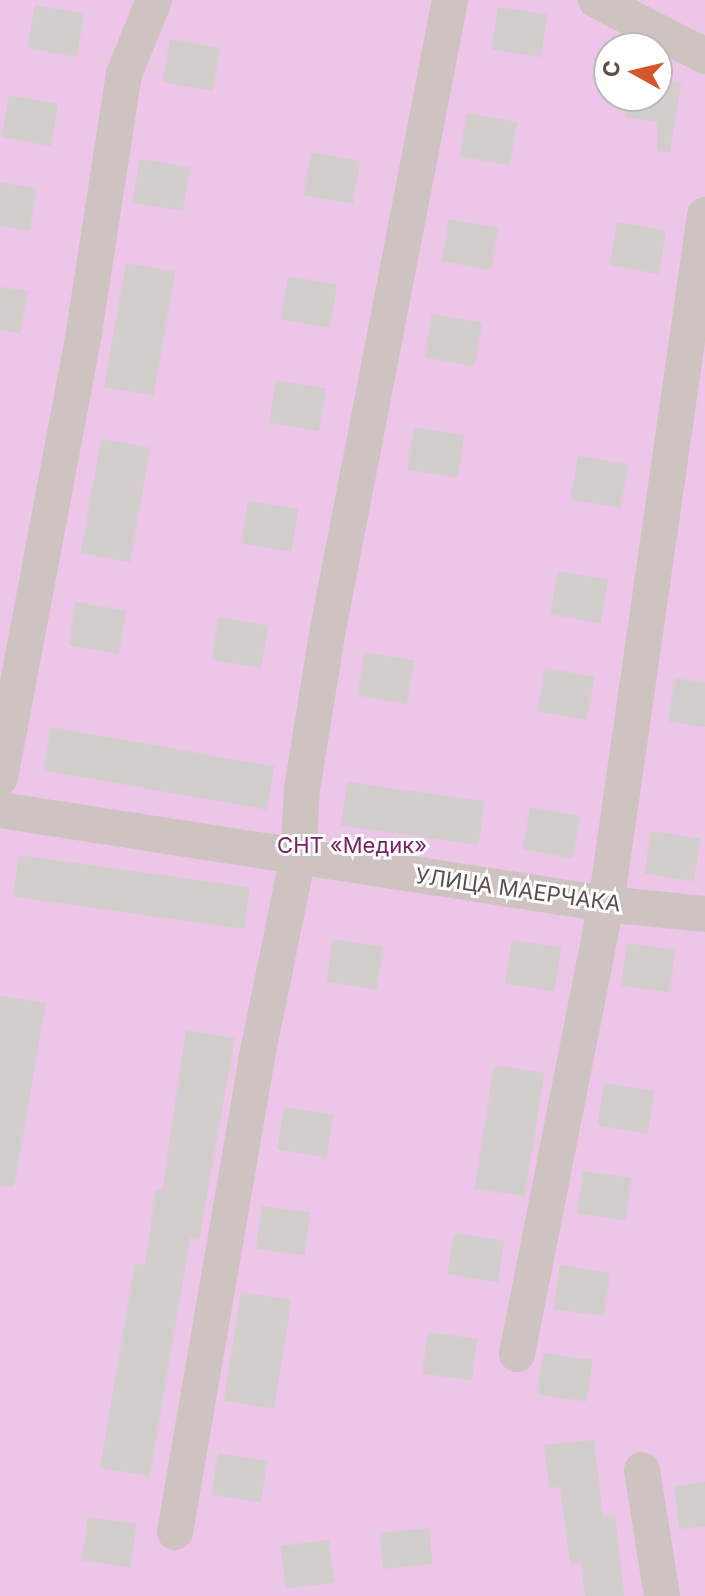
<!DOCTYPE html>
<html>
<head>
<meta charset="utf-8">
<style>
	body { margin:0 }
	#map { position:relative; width:705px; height:1596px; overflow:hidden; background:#f1f3f2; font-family:Inter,sans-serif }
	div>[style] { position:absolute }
	.green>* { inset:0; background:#ecc5e8 }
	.building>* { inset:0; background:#d2cecb; transform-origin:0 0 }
	.minor>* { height:36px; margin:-18px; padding:0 18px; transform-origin:18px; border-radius:18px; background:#cec3c0 }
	span { translate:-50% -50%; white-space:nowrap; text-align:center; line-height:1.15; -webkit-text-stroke:6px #fff; paint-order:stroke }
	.park-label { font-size:22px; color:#782167 }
	.street-label { font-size:22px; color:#5d4e4a }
	.north { position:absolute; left:593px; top:32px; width:80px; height:80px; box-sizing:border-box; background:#fff; border:2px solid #beb8b7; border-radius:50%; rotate:278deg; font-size:22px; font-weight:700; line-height:32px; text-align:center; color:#5d4e4a }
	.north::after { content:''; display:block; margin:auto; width:28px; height:36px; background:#d3572b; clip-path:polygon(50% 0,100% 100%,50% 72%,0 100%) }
</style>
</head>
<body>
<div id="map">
	<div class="green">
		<i style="clip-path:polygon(evenodd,0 0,705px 0,705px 1596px,0 1596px,0 0,609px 48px,657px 48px,657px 96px,609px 96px,609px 48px)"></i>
	</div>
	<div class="building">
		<i style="left:35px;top:5px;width:50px;height:44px;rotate:10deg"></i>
		<i style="left:498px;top:7px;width:50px;height:43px;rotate:9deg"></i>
		<i style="left:170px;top:39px;width:51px;height:44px;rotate:10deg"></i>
		<i style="clip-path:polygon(657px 79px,681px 83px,670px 152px,657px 151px,657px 122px,625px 117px,628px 96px,657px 96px)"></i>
		<i style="left:9px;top:95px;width:50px;height:43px;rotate:10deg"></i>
		<i style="left:467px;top:113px;width:51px;height:44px;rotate:10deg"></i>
		<i style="left:311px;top:152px;width:50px;height:44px;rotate:10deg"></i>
		<i style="left:140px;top:159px;width:51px;height:44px;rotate:10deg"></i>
		<i style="clip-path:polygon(0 182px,37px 189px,29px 231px,0 226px)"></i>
		<i style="left:449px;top:219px;width:50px;height:43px;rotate:10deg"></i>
		<i style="left:617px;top:222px;width:50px;height:44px;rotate:10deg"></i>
		<i style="left:126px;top:263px;width:50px;height:126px;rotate:10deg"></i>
		<i style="left:288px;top:276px;width:50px;height:44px;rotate:10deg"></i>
		<i style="clip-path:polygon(0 287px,28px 291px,20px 334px,0 330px)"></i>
		<i style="left:432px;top:314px;width:51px;height:44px;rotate:10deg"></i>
		<i style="left:276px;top:380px;width:51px;height:43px;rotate:10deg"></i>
		<i style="left:414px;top:427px;width:51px;height:43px;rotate:9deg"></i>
		<i style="left:101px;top:439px;width:50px;height:116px;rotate:10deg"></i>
		<i style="left:578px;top:456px;width:51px;height:44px;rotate:10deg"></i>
		<i style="left:248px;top:501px;width:51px;height:43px;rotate:9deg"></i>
		<i style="left:558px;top:571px;width:51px;height:44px;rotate:10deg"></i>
		<i style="left:76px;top:602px;width:51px;height:44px;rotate:10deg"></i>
		<i style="left:219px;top:617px;width:50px;height:43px;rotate:10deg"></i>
		<i style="left:365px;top:652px;width:50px;height:44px;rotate:10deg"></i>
		<i style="left:545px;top:668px;width:50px;height:44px;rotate:10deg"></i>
		<i style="clip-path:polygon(675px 678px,705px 683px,705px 727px,668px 721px)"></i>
		<i style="left:51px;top:727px;width:227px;height:44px;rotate:10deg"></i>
		<i style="left:347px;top:782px;width:139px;height:44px;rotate:8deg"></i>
		<i style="left:530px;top:807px;width:51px;height:43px;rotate:10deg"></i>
		<i style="left:651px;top:831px;width:50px;height:43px;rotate:9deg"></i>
		<i style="left:19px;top:855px;width:233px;height:42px;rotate:8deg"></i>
		<i style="left:333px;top:939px;width:51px;height:43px;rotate:9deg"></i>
		<i style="left:512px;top:940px;width:50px;height:44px;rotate:9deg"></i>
		<i style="left:627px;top:943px;width:49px;height:43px;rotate:8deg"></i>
		<i style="clip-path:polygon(0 996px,46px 1003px,14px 1187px,0 1186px)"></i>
		<i style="clip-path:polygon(186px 1030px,235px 1038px,199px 1240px,190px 1238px,150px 1476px,100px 1468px,135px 1263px,145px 1265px,156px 1190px,162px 1191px)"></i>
		<i style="left:494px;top:1065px;width:51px;height:125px;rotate:9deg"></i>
		<i style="left:604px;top:1083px;width:51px;height:43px;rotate:9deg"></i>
		<i style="left:284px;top:1107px;width:50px;height:43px;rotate:9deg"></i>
		<i style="left:583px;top:1171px;width:49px;height:43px;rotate:8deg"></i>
		<i style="left:262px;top:1206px;width:49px;height:43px;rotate:8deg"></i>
		<i style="left:454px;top:1233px;width:51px;height:42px;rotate:9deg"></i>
		<i style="left:560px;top:1265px;width:51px;height:44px;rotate:9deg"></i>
		<i style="left:241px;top:1292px;width:51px;height:110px;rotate:9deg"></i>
		<i style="left:428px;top:1332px;width:50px;height:42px;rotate:8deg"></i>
		<i style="left:543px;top:1353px;width:50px;height:42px;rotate:8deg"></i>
		<i style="clip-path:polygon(594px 1440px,603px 1517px,615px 1515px,624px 1596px,585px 1596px,581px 1563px,570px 1564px,560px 1487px,549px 1488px,544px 1445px)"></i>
		<i style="left:218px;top:1453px;width:50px;height:42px;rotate:9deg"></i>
		<i style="clip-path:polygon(705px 1482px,705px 1526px,679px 1529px,674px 1486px)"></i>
		<i style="left:88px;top:1517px;width:49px;height:44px;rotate:8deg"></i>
		<i style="left:429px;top:1528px;width:36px;height:50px;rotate:84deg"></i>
		<i style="left:329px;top:1540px;width:43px;height:49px;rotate:83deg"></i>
	</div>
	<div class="minor">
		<i style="left:596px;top:0;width:123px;rotate:27.2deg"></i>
		<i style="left:0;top:778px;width:454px;rotate:-79.3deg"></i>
		<i style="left:84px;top:332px;width:261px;rotate:-81.2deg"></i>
		<i style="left:124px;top:74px;width:80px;rotate:-67.9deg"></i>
		<i style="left:0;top:810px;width:613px;rotate:8.82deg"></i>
		<i style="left:606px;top:904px;width:100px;rotate:5.8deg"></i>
		<i style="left:517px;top:1354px;width:459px;rotate:-78.8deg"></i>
		<i style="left:606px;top:904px;width:696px;rotate:-81.82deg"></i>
		<i style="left:642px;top:1470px;width:128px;rotate:81deg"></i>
		<i style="left:175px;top:1532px;width:478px;rotate:-80.2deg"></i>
		<i style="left:256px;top:1061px;width:209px;rotate:-78.4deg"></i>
		<i style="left:298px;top:856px;width:67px;rotate:-86.6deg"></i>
		<i style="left:302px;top:789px;width:162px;rotate:-80.8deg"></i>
		<i style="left:328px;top:629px;width:641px;rotate:-79.02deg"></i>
	</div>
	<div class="park-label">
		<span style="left:352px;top:846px">СНТ «Медик»</span>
	</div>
	<div class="street-label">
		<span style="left:518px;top:890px;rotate:8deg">УЛИЦА МАЕРЧАКА</span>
	</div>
	<div class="north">С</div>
</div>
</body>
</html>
